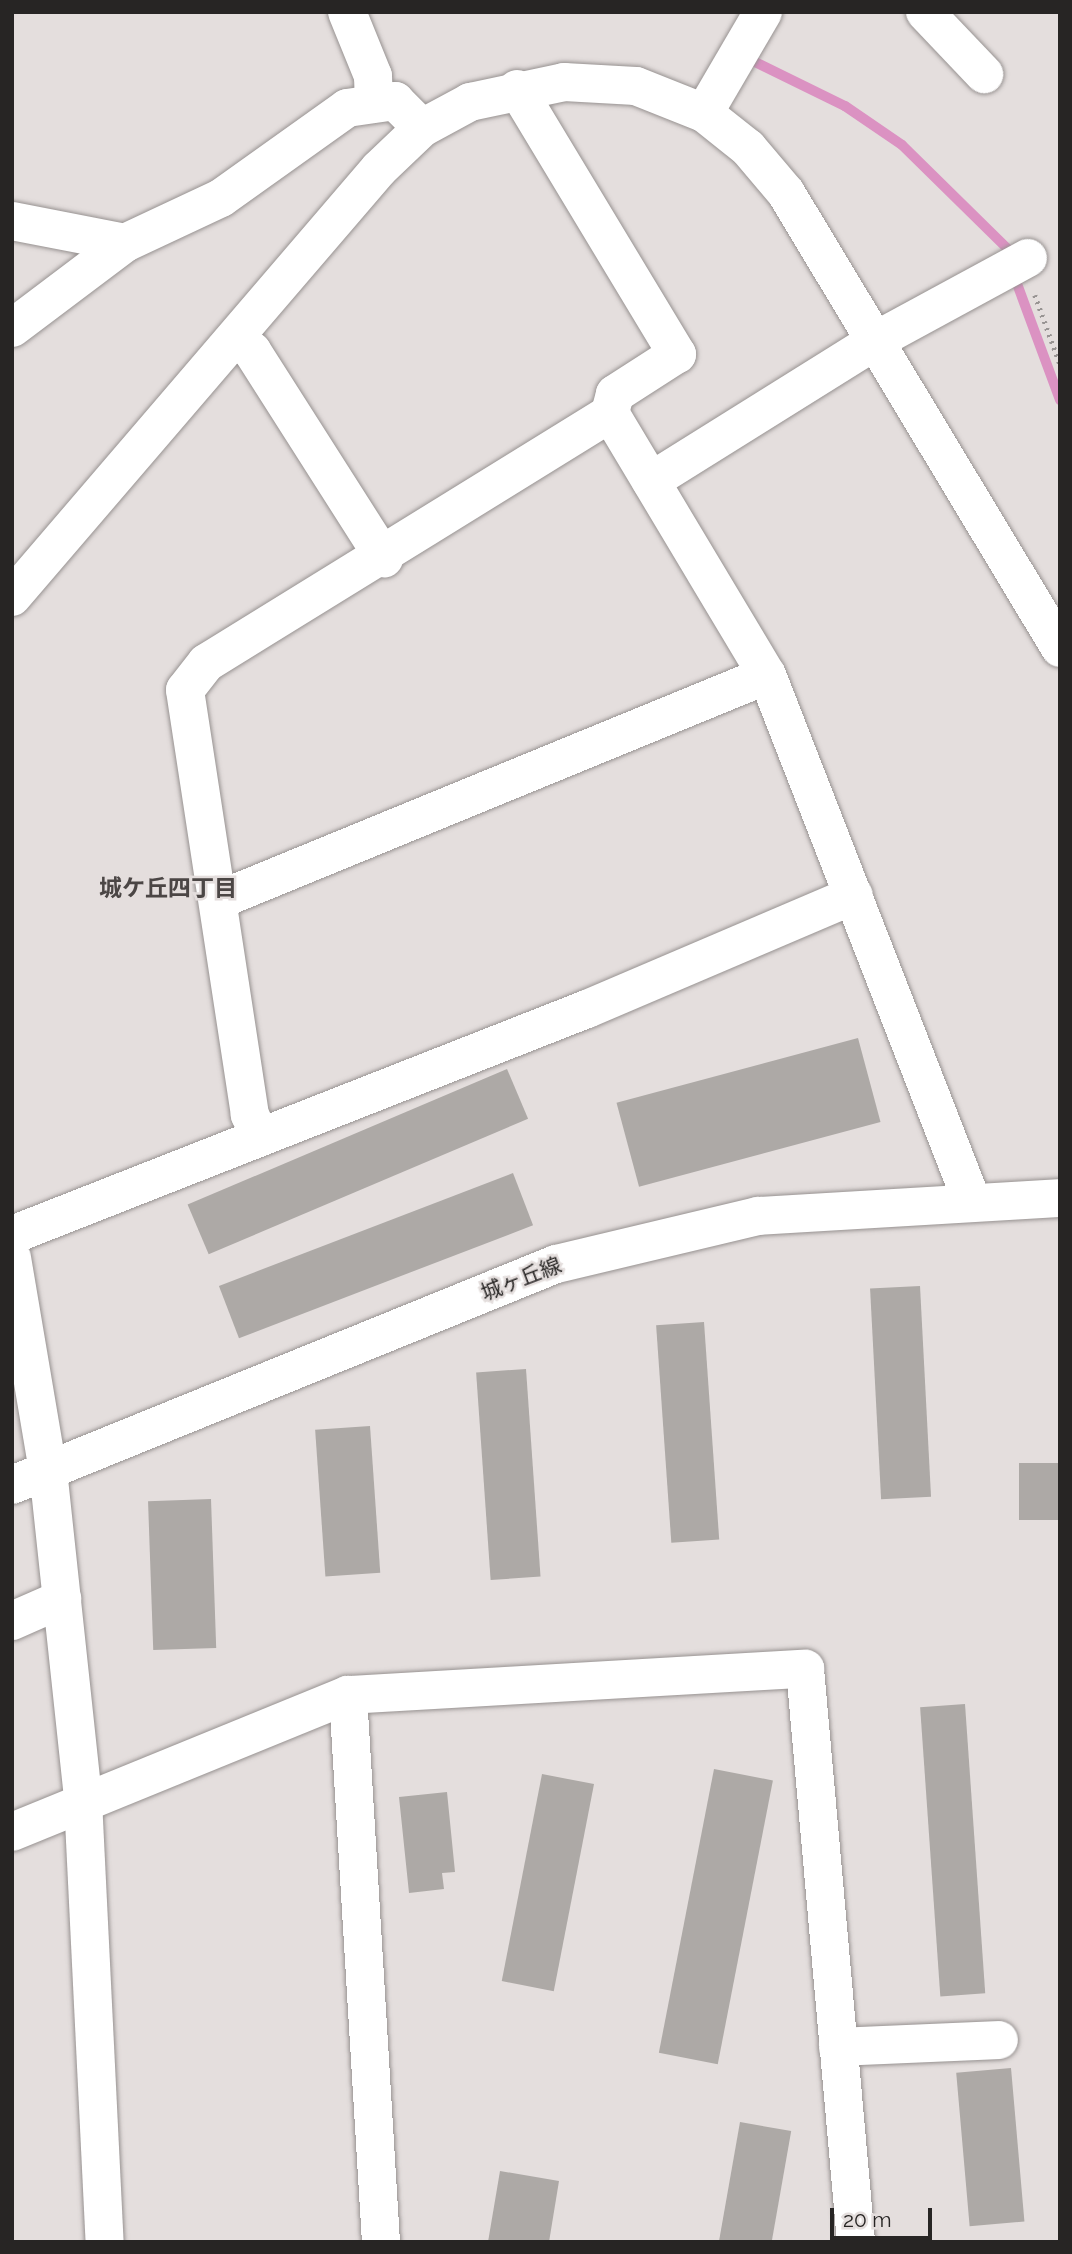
<!DOCTYPE html>
<html>
<head>
<meta charset="utf-8">
<style>
	body { margin:0 }
	#map { position:relative; width:1072px; height:2254px; overflow:hidden; background:#e4dedd; font-family:Raleway,"Noto Sans JP",sans-serif }
	div>[style] { position:absolute }
	.stream>* { height:10px; margin:-5px; padding:0 5px; transform-origin:5px; border-radius:5px; background:#db92c2 }
	.building>* { inset:0; background:#ada9a6; transform-origin:0 0 }
	.path>* { height:4.5px; margin-top:-2.25px; transform-origin:0; background:repeating-linear-gradient(90deg,#989493 0 2px,transparent 0 7px) }
	.roads { filter:drop-shadow(0 0 2px #979291) drop-shadow(0 0 2px #979291) }
	.minor>* { height:38px; margin:-19px; padding:0 19px; transform-origin:19px; border-radius:19px; background:#fff }
	span { translate:-50% -50%; white-space:nowrap; text-align:center; line-height:1.15; -webkit-text-stroke:5px #e4dedd; paint-order:stroke }
	.street-label { font-size:21px; color:#272524 }
	.neighbourhood-label { font-size:23px; color:#4b4645; font-weight:700 }
	.frame { position:absolute; inset:0; border:14px solid #272524; pointer-events:none }
	.scale { position:absolute; left:830px; top:2208px; width:102px; height:32px; box-sizing:border-box; border:4px solid #272524; border-top:0; padding-left:9px; font-size:21px; line-height:24px; white-space:nowrap; color:#272524; -webkit-text-stroke:5px #e4dedd; paint-order:stroke }
</style>
</head>
<body>
<div id="map">
	<div class="stream">
		<i style="left:755px;top:62px;width:100px;rotate:26.1deg"></i>
		<i style="left:845px;top:106px;width:69px;rotate:34.4deg"></i>
		<i style="left:902px;top:145px;width:148px;rotate:44.5deg"></i>
		<i style="left:1016px;top:281px;width:127px;rotate:69.7deg"></i>
	</div>
	<div class="building">
		<i style="left:858px;top:1038px;width:87px;height:250px;rotate:75deg"></i>
		<i style="left:507px;top:1069px;width:54px;height:347px;rotate:67deg"></i>
		<i style="left:513px;top:1173px;width:56px;height:315px;rotate:69deg"></i>
		<i style="left:920px;top:1286px;width:211px;height:50px;rotate:87deg"></i>
		<i style="left:704px;top:1322px;width:218px;height:48px;rotate:86deg"></i>
		<i style="left:526px;top:1369px;width:208px;height:50px;rotate:86deg"></i>
		<i style="left:370px;top:1426px;width:147px;height:55px;rotate:86deg"></i>
		<i style="left:1019px;top:1463px;width:41px;height:57px"></i>
		<i style="left:211px;top:1499px;width:149px;height:63px;rotate:88deg"></i>
		<i style="left:965px;top:1704px;width:290px;height:45px;rotate:86deg"></i>
		<i style="left:714px;top:1769px;width:60px;height:289px;rotate:11deg"></i>
		<i style="left:542px;top:1774px;width:53px;height:211px;rotate:11deg"></i>
		<i style="clip-path:polygon(447px 1792px,455px 1872px,442px 1873px,444px 1889px,409px 1893px,399px 1797px)"></i>
		<i style="left:1011px;top:2068px;width:154px;height:55px;rotate:85deg"></i>
		<i style="left:740px;top:2122px;width:52px;height:122px;rotate:10deg"></i>
		<i style="clip-path:polygon(500px 2171px,559px 2181px,549px 2242px,488px 2242px)"></i>
	</div>
	<div class="path">
		<i style="left:1035px;top:295px;width:73px;rotate:70.1deg"></i>
	</div>
	<div class="roads">
		<div class="minor">
			<i style="left:347px;top:12px;width:69px;rotate:67.9deg"></i>
			<i style="left:373px;top:76px;width:24px;rotate:88deg"></i>
			<i style="left:925px;top:12px;width:86px;rotate:46.4deg"></i>
			<i style="left:517px;top:89px;width:310px;rotate:58.9deg"></i>
			<i style="left:677px;top:354px;width:74px;rotate:147.2deg"></i>
			<i style="left:615px;top:394px;width:20px;rotate:105deg"></i>
			<i style="left:704px;top:113px;width:117px;rotate:-59.7deg"></i>
			<i style="left:12px;top:221px;width:115px;rotate:11deg"></i>
			<i style="left:125px;top:243px;width:141px;rotate:143deg"></i>
			<i style="left:125px;top:243px;width:106px;rotate:-25.1deg"></i>
			<i style="left:221px;top:198px;width:155px;rotate:-35.5deg"></i>
			<i style="left:347px;top:108px;width:49px;rotate:-8.3deg"></i>
			<i style="left:395px;top:101px;width:38px;rotate:45deg"></i>
			<i style="left:236px;top:338px;width:21px;rotate:39deg"></i>
			<i style="left:252px;top:351px;width:246px;rotate:57.5deg"></i>
			<i style="left:651px;top:481px;width:264px;rotate:-32deg"></i>
			<i style="left:875px;top:341px;width:174px;rotate:-28.5deg"></i>
			<i style="left:12px;top:597px;width:564px;rotate:-49.39deg"></i>
			<i style="left:379px;top:169px;width:59px;rotate:-43.6deg"></i>
			<i style="left:422px;top:128px;width:55px;rotate:-28.4deg"></i>
			<i style="left:470px;top:102px;width:96px;rotate:-12deg"></i>
			<i style="left:564px;top:82px;width:72px;rotate:3.2deg"></i>
			<i style="left:636px;top:86px;width:73px;rotate:21.7deg"></i>
			<i style="left:704px;top:113px;width:56px;rotate:38.5deg"></i>
			<i style="left:748px;top:148px;width:59px;rotate:49.8deg"></i>
			<i style="left:786px;top:193px;width:531px;rotate:58.94deg"></i>
			<i style="left:219px;top:900px;width:592px;rotate:-22.32deg"></i>
			<i style="left:261px;top:1137px;width:25px;rotate:-117deg"></i>
			<i style="left:250px;top:1115px;width:430px;rotate:-98.7deg"></i>
			<i style="left:185px;top:690px;width:34px;rotate:-52deg"></i>
			<i style="left:206px;top:663px;width:475px;rotate:-31.7deg"></i>
			<i style="left:610px;top:413px;width:305px;rotate:59.1deg"></i>
			<i style="left:767px;top:675px;width:562px;rotate:68.73deg"></i>
			<i style="left:12px;top:1235px;width:618px;rotate:-21.46deg"></i>
			<i style="left:587px;top:1009px;width:290px;rotate:-23.1deg"></i>
			<i style="left:12px;top:1258px;width:215px;rotate:80.4deg"></i>
			<i style="left:48px;top:1470px;width:332px;rotate:83.9deg"></i>
			<i style="left:83px;top:1800px;width:443px;rotate:87.2deg"></i>
			<i style="left:12px;top:1485px;width:587px;rotate:-22.11deg"></i>
			<i style="left:556px;top:1264px;width:208px;rotate:-13.4deg"></i>
			<i style="left:758px;top:1216px;width:303px;rotate:-3.4deg"></i>
			<i style="left:12px;top:1621px;width:55px;rotate:-23.7deg"></i>
			<i style="left:348px;top:1695px;width:548px;rotate:86.55deg"></i>
			<i style="left:12px;top:1832px;width:363px;rotate:-22.2deg"></i>
			<i style="left:348px;top:1695px;width:458px;rotate:-3.3deg"></i>
			<i style="left:805px;top:1669px;width:575px;rotate:84.91deg"></i>
			<i style="left:838px;top:2047px;width:161px;rotate:-2.5deg"></i>
		</div>
	</div>
	<div class="street-label">
		<span style="left:521px;top:1279px;rotate:-21deg">城ヶ丘線</span>
	</div>
	<div class="neighbourhood-label">
		<span style="left:168px;top:888px">城ケ丘四丁目</span>
	</div>
	<div class="frame"></div>
	<div class="scale">20 m</div>
</div>
</body>
</html>
